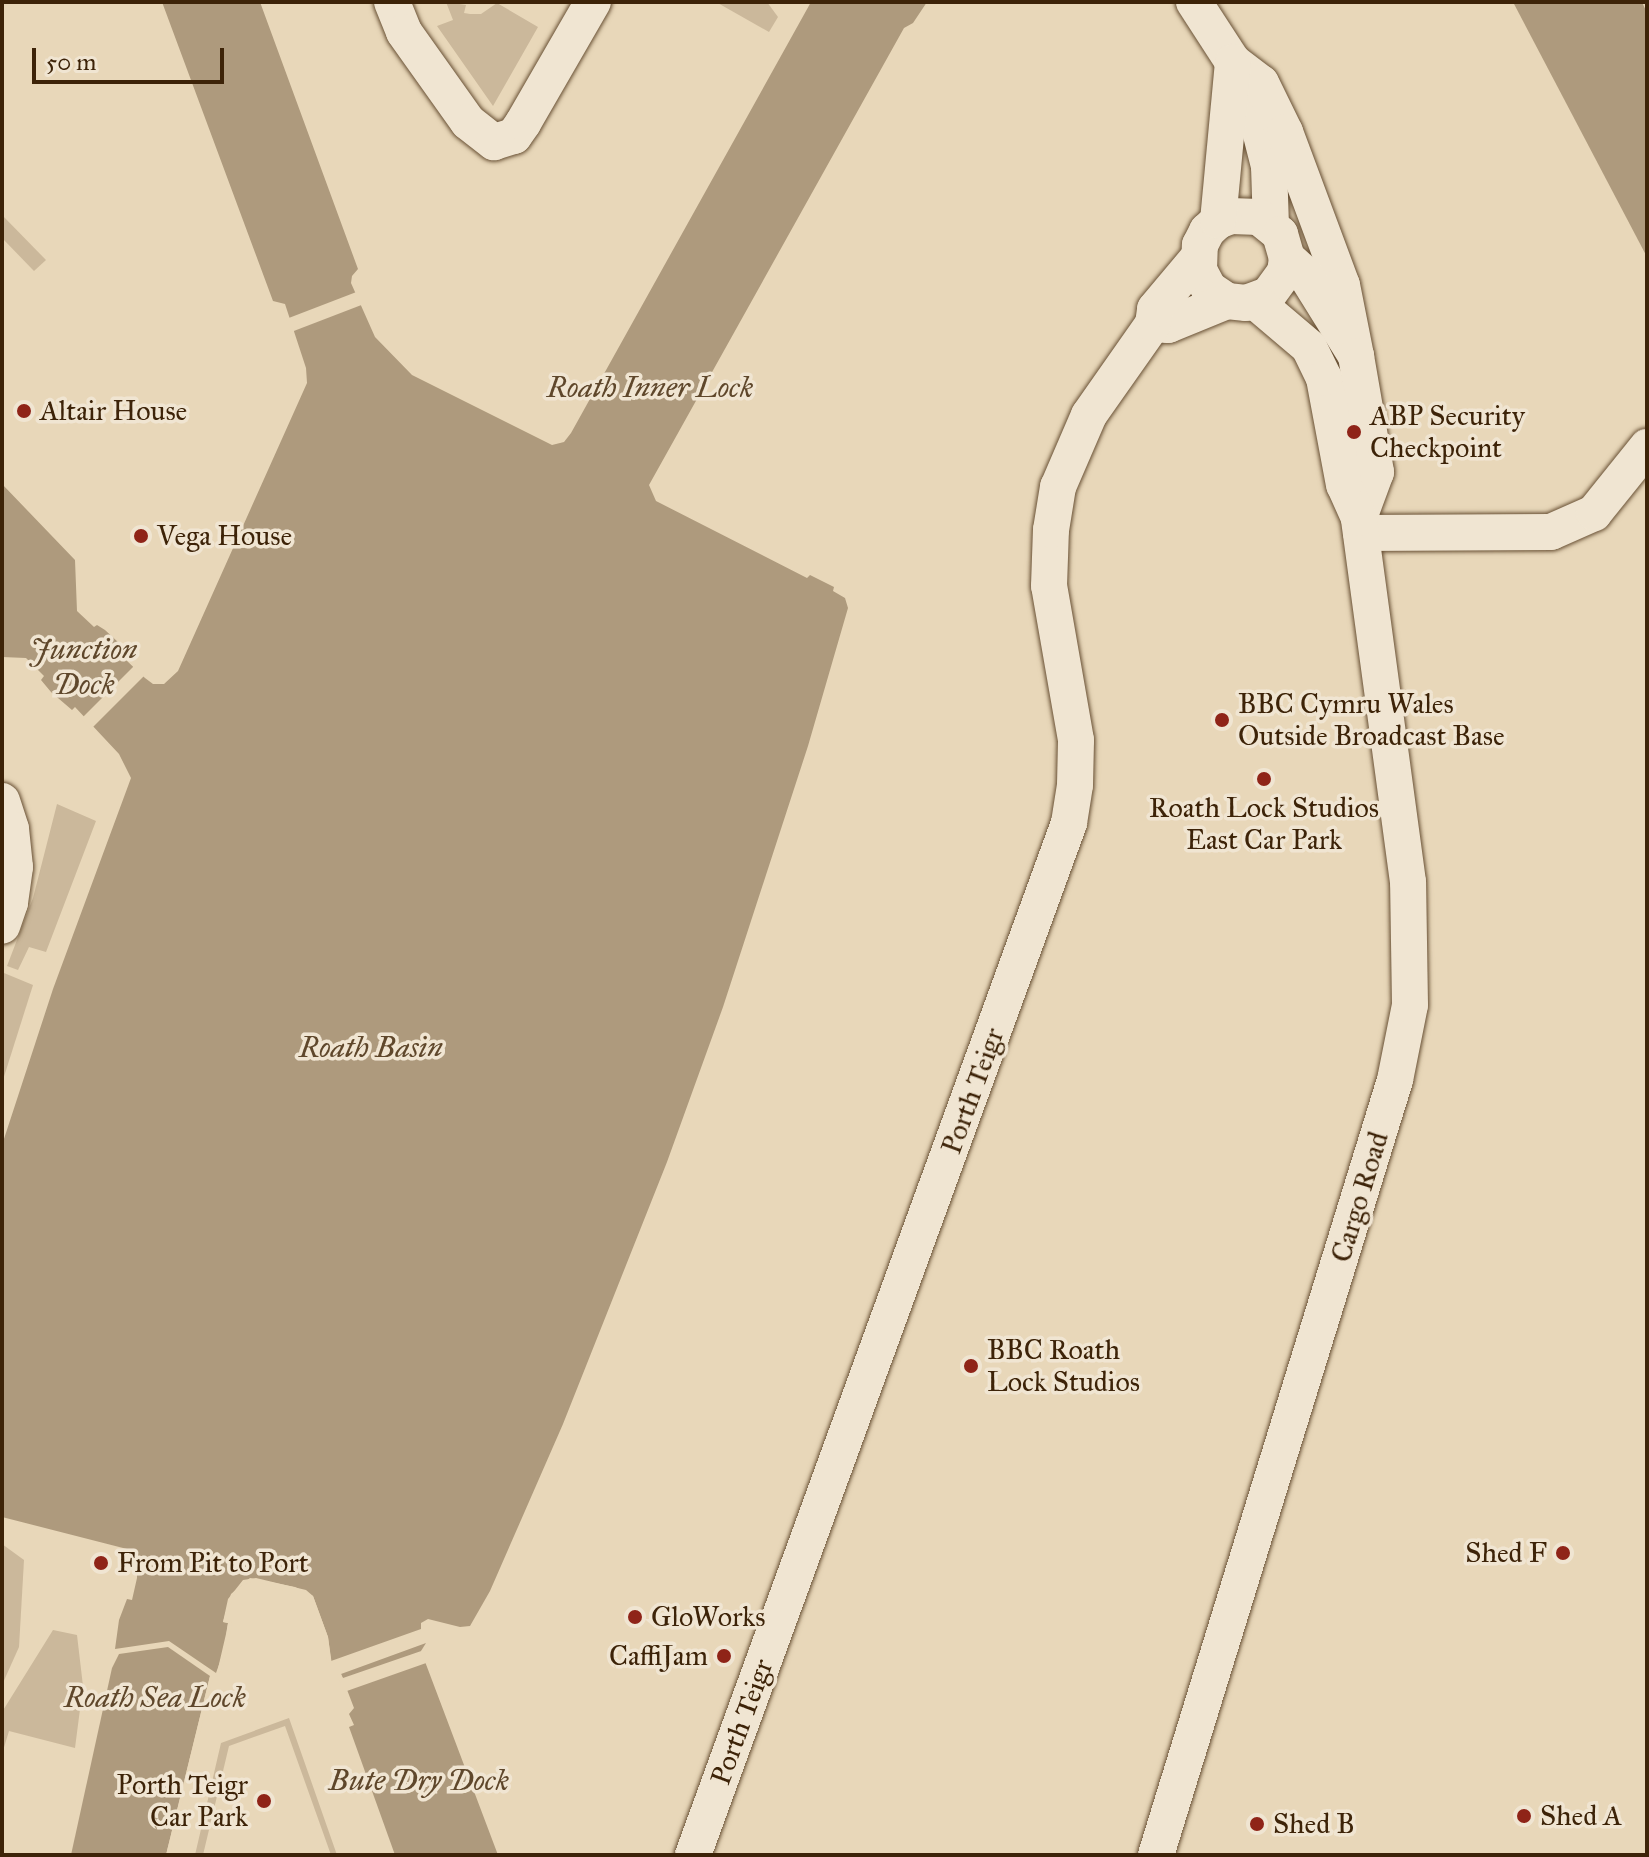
<!DOCTYPE html>
<html>
<head>
<meta charset="utf-8">
<style>
	body { margin:0 }
	#map { position:relative; width:1649px; height:1857px; overflow:hidden; background:#e8d7b9; font-family:"IM FELL Great Primer",serif }
	div>[style] { position:absolute }
	.green>* { inset:0; background:#cbb89b }
	.water>* { inset:0; background:#ae9a7d }
	.pier>* { inset:0; background:#e8d7b9; transform-origin:0 0 }
	.roads { filter:drop-shadow(0 0 2px #685034) drop-shadow(0 0 2px #685034) }
	.minor>* { height:36px; margin:-18px; padding:0 18px; transform-origin:18px; border-radius:18px; background:#f0e5d2 }
	.dots>* { width:22px; height:22px; translate:-50% -50%; box-sizing:border-box; border:4px solid #f0e5d2; border-radius:50% }
	span { translate:-50% -50%; white-space:nowrap; text-align:center; line-height:1.15; -webkit-text-stroke:7px #f0e5d2; paint-order:stroke }
	.poi-label { font-size:28px; color:#3d2308 }
	.left { translate:0 -50%; text-align:left }
	.right { translate:-100% -50%; text-align:right }
	.street-label { font-size:28px; color:#3d2308 }
	.water-label { font-size:30px; color:#5f472b; font-style:italic }
	.frame { position:absolute; inset:0; border:4px solid #3d2308; pointer-events:none }
	.scale { position:absolute; left:32px; top:48px; width:192px; height:36px; box-sizing:border-box; border:4px solid #3d2308; border-top:0; padding-left:10px; font-size:24px; line-height:28px; white-space:nowrap; color:#3d2308; -webkit-text-stroke:6px #f0e5d2; paint-order:stroke }
</style>
</head>
<body>
<div id="map">
	<div class="green">
		<i style="clip-path:polygon(446px 2px,466px 5px,464px 13px,470px 14px,481px 14px,497px 3px,538px 27px,493px 106px,437px 26px,453px 20px)"></i>
		<i style="clip-path:polygon(716px 2px,767px 2px,778px 17px,769px 32px)"></i>
		<i style="clip-path:polygon(2px 215px,46px 260px,34px 271px,2px 238px)"></i>
		<i style="clip-path:polygon(57px 804px,96px 821px,46px 952px,29px 947px,18px 970px,7px 966px,33px 898px)"></i>
		<i style="clip-path:polygon(4px 973px,33px 985px,2px 1083px,2px 980px)"></i>
		<i style="clip-path:polygon(2px 1544px,24px 1560px,19px 1647px,2px 1685px)"></i>
		<i style="clip-path:polygon(53px 1630px,77px 1635px,83px 1686px,75px 1748px,9px 1731px,2px 1754px,2px 1712px)"></i>
		<i style="clip-path:polygon(289px 1718px,337px 1855px,331px 1855px,285px 1726px,229px 1746px,203px 1855px,195px 1855px,221px 1743px)"></i>
	</div>
	<div class="water">
		<i style="clip-path:polygon(162px 2px,260px 2px,358px 269px,352px 276px,351px 283px,375px 337px,412px 375px,552px 445px,564px 442px,571px 433px,811px 2px,927px 2px,913px 23px,904px 28px,649px 485px,656px 501px,807px 578px,810px 575px,834px 587px,833px 591px,845px 598px,848px 608px,808px 746px,723px 1007px,667px 1162px,563px 1424px,490px 1591px,470px 1626px,460px 1627px,428px 1619px,421px 1623px,421px 1629px,331px 1661px,328px 1637px,313px 1596px,295px 1587px,250px 1578px,231px 1594px,223px 1622px,228px 1623px,224px 1651px,216px 1673px,169px 1641px,115px 1649px,119px 1620px,127px 1599px,132px 1600px,137px 1578px,137px 1563px,127px 1549px,2px 1517px,2px 1145px,53px 989px,131px 778px,119px 754px,75px 707px,72px 710px,51px 692px,41px 680px,44px 676px,26px 658px,2px 657px,2px 484px,75px 560px,77px 611px,94px 627px,97px 625px,105px 630px,119px 643px,127px 654px,126px 660px,145px 678px,153px 684px,164px 684px,178px 671px,307px 383px,306px 368px,285px 304px,273px 301px)"></i>
		<i style="clip-path:polygon(1513px 2px,1642px 2px,1647px 13px,1647px 257px)"></i>
		<i style="clip-path:polygon(426px 1643px,421px 1651px,498px 1855px,395px 1855px,349px 1727px,354px 1725px,349px 1714px,354px 1708px,341px 1674px)"></i>
		<i style="clip-path:polygon(168px 1647px,210px 1676px,166px 1855px,71px 1855px,112px 1668px,119px 1654px)"></i>
	</div>
	<div class="pier">
		<i style="left:359px;top:291px;width:14px;height:78px;rotate:69deg"></i>
		<i style="clip-path:polygon(133px 662px,148px 676px,145px 675px,91px 729px,95px 735px,81px 719px,133px 667px)"></i>
		<i style="clip-path:polygon(256px 1578px,306px 1590px,313px 1596px,328px 1637px,332px 1665px,327px 1662px,324px 1637px,310px 1599px,253px 1581px,241px 1586px,233px 1596px,227px 1618px,232px 1622px,228px 1651px,219px 1675px,216px 1677px,226px 1634px,228px 1623px,223px 1622px,228px 1599px,243px 1580px)"></i>
		<i style="clip-path:polygon(427px 1649px,429px 1662px,344px 1692px,337px 1675px,341px 1674px,343px 1678px)"></i>
		<i style="clip-path:polygon(210px 1676px,213px 1679px,183px 1801px,170px 1855px,166px 1855px)"></i>
	</div>
	<div class="roads">
		<div class="minor">
			<i style="left:392px;top:2px;width:32px;rotate:68deg"></i>
			<i style="left:404px;top:32px;width:110px;rotate:54.6deg"></i>
			<i style="left:468px;top:122px;width:33px;rotate:38deg"></i>
			<i style="left:494px;top:142px;width:21px;rotate:-17deg"></i>
			<i style="left:514px;top:136px;width:16px;rotate:-55deg"></i>
			<i style="left:523px;top:123px;width:140px;rotate:-60deg"></i>
			<i style="left:1194px;top:2px;width:72px;rotate:57deg"></i>
			<i style="left:1233px;top:62px;width:62px;rotate:67.2deg"></i>
			<i style="left:1257px;top:119px;width:49px;rotate:75.7deg"></i>
			<i style="left:1269px;top:166px;width:59px;rotate:88.1deg"></i>
			<i style="left:1233px;top:62px;width:35px;rotate:37deg"></i>
			<i style="left:1261px;top:83px;width:55px;rotate:63.9deg"></i>
			<i style="left:1285px;top:132px;width:163px;rotate:69.6deg"></i>
			<i style="left:1342px;top:285px;width:72px;rotate:78.8deg"></i>
			<i style="left:1218px;top:221px;width:14px;rotate:-21deg"></i>
			<i style="left:1231px;top:216px;width:28px;rotate:2deg"></i>
			<i style="left:1259px;top:217px;width:27px;rotate:39deg"></i>
			<i style="left:1280px;top:234px;width:25px;rotate:74deg"></i>
			<i style="left:1287px;top:258px;width:14px;rotate:98deg"></i>
			<i style="left:1285px;top:272px;width:29px;rotate:126deg"></i>
			<i style="left:1268px;top:295px;width:23px;rotate:160deg"></i>
			<i style="left:1246px;top:303px;width:19px;rotate:-174deg"></i>
			<i style="left:1227px;top:301px;width:22px;rotate:-146deg"></i>
			<i style="left:1209px;top:289px;width:21px;rotate:-118deg"></i>
			<i style="left:1199px;top:270px;width:25px;rotate:-88deg"></i>
			<i style="left:1200px;top:245px;width:16px;rotate:-63deg"></i>
			<i style="left:1207px;top:231px;width:15px;rotate:-42deg"></i>
			<i style="left:1218px;top:221px;width:160px;rotate:-84.6deg"></i>
			<i style="left:1287px;top:258px;width:24px;rotate:42deg"></i>
			<i style="left:1305px;top:274px;width:97px;rotate:58.1deg"></i>
			<i style="left:1356px;top:356px;width:118px;rotate:80.2deg"></i>
			<i style="left:1376px;top:472px;width:49px;rotate:110.3deg"></i>
			<i style="left:1153px;top:324px;width:15px;rotate:4deg"></i>
			<i style="left:1168px;top:325px;width:64px;rotate:-22.1deg"></i>
			<i style="left:1361px;top:533px;width:190px;rotate:-0.3deg"></i>
			<i style="left:1551px;top:532px;width:47px;rotate:-23.8deg"></i>
			<i style="left:1594px;top:513px;width:85px;rotate:-51.2deg"></i>
			<i style="left:2px;top:801px;width:29px;rotate:72deg"></i>
			<i style="left:11px;top:829px;width:38px;rotate:84deg"></i>
			<i style="left:15px;top:867px;width:36px;rotate:98deg"></i>
			<i style="left:10px;top:903px;width:24px;rotate:109deg"></i>
			<i style="left:693px;top:1855px;width:1098px;rotate:-69.98deg"></i>
			<i style="left:1069px;top:823px;width:38px;rotate:-81deg"></i>
			<i style="left:1075px;top:785px;width:45px;rotate:-88.7deg"></i>
			<i style="left:1076px;top:740px;width:156px;rotate:-99.9deg"></i>
			<i style="left:1049px;top:586px;width:56px;rotate:-88deg"></i>
			<i style="left:1051px;top:530px;width:44px;rotate:-80.8deg"></i>
			<i style="left:1058px;top:487px;width:78px;rotate:-66.7deg"></i>
			<i style="left:1089px;top:415px;width:111px;rotate:-54.9deg"></i>
			<i style="left:1153px;top:324px;width:15px;rotate:-82deg"></i>
			<i style="left:1155px;top:309px;width:65px;rotate:-50deg"></i>
			<i style="left:1156px;top:1855px;width:811px;rotate:-72.86deg"></i>
			<i style="left:1395px;top:1080px;width:76px;rotate:-78.7deg"></i>
			<i style="left:1410px;top:1005px;width:123px;rotate:-90.9deg"></i>
			<i style="left:1408px;top:882px;width:367px;rotate:-97.7deg"></i>
			<i style="left:1359px;top:518px;width:36px;rotate:-114deg"></i>
			<i style="left:1344px;top:485px;width:109px;rotate:-100.6deg"></i>
			<i style="left:1324px;top:378px;width:34px;rotate:-116deg"></i>
			<i style="left:1309px;top:347px;width:70px;rotate:-139.7deg"></i>
		</div>
	</div>
	<div class="dots">
		<i style="left:24px;top:411px;background:#8f2418"></i>
		<i style="left:1354px;top:432px;background:#8f2418"></i>
		<i style="left:141px;top:536px;background:#8f2418"></i>
		<i style="left:1222px;top:720px;background:#8f2418"></i>
		<i style="left:1264px;top:779px;background:#8f2418"></i>
		<i style="left:971px;top:1366px;background:#8f2418"></i>
		<i style="left:1563px;top:1553px;background:#8f2418"></i>
		<i style="left:101px;top:1563px;background:#8f2418"></i>
		<i style="left:635px;top:1617px;background:#8f2418"></i>
		<i style="left:724px;top:1656px;background:#8f2418"></i>
		<i style="left:264px;top:1801px;background:#8f2418"></i>
		<i style="left:1524px;top:1816px;background:#8f2418"></i>
		<i style="left:1257px;top:1824px;background:#8f2418"></i>
	</div>
	<div class="poi-label">
		<span class="left" style="left:40px;top:411px">Altair House</span>
		<span class="left" style="left:1370px;top:432px">ABP Security<br>Checkpoint</span>
		<span class="left" style="left:157px;top:536px">Vega House</span>
		<span class="left" style="left:1238px;top:720px">BBC Cymru Wales<br>Outside Broadcast Base</span>
		<span style="left:1264px;top:824px">Roath Lock Studios<br>East Car Park</span>
		<span class="left" style="left:987px;top:1366px">BBC Roath<br>Lock Studios</span>
		<span class="right" style="left:1547px;top:1553px">Shed F</span>
		<span class="left" style="left:117px;top:1563px">From Pit to Port</span>
		<span class="left" style="left:651px;top:1617px">GloWorks</span>
		<span class="right" style="left:708px;top:1656px">CaffiJam</span>
		<span class="right" style="left:248px;top:1801px">Porth Teigr<br>Car Park</span>
		<span class="left" style="left:1540px;top:1816px">Shed A</span>
		<span class="left" style="left:1273px;top:1824px">Shed B</span>
	</div>
	<div class="street-label">
		<span style="left:973px;top:1091px;rotate:-70deg">Porth Teigr</span>
		<span style="left:1360px;top:1197px;rotate:-73deg">Cargo Road</span>
		<span style="left:742px;top:1722px;rotate:-70deg">Porth Teigr</span>
	</div>
	<div class="water-label">
		<span style="left:650px;top:387px">Roath Inner Lock</span>
		<span style="left:84px;top:666px">Junction<br>Dock</span>
		<span style="left:371px;top:1047px">Roath Basin</span>
		<span style="left:155px;top:1697px">Roath Sea Lock</span>
		<span style="left:419px;top:1780px">Bute Dry Dock</span>
	</div>
	<div class="frame"></div>
	<div class="scale">50 m</div>
</div>
</body>
</html>
